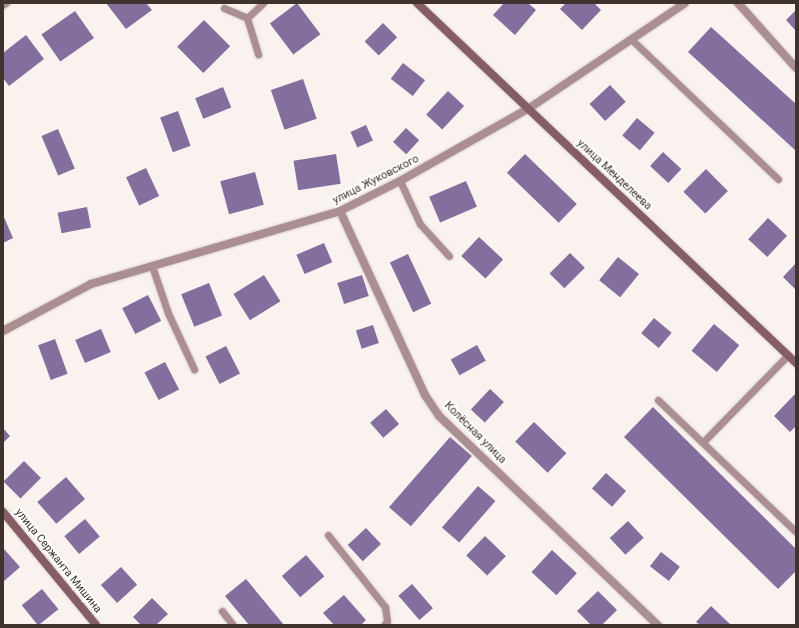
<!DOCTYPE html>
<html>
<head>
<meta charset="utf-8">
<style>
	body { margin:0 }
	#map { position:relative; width:799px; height:628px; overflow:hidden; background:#faf2ef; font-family:Roboto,sans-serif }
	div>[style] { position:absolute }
	.building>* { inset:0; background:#836e9d; transform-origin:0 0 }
	.roads { filter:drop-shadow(0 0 1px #d9cfcc) drop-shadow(0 0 1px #d9cfcc) }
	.lane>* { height:7px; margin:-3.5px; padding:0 3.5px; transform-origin:3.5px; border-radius:3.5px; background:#aa8e92 }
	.street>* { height:8px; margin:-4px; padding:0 4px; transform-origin:4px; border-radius:4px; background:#aa8e92 }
	.secondary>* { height:8px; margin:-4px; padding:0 4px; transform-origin:4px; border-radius:4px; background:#855e65 }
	span { translate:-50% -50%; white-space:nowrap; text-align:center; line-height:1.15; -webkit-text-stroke:4px #fff; paint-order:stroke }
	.street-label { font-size:11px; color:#40322c }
	.frame { position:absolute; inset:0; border:4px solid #40322c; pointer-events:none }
</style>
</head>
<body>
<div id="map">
	<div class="building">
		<i style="clip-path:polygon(106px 3px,146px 3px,152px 10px,126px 29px)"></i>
		<i style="left:297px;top:3px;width:39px;height:34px;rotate:53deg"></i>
		<i style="clip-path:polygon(504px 3px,528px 3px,536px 10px,515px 35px,493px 15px)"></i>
		<i style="clip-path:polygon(566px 3px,594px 3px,601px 10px,582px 30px,560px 9px)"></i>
		<i style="clip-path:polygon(796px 10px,796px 31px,786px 20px)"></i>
		<i style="left:75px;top:11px;width:33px;height:41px;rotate:55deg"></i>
		<i style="left:204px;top:20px;width:37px;height:38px;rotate:45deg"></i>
		<i style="left:383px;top:23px;width:20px;height:26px;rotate:45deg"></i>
		<i style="clip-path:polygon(711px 27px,796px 104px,796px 151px,688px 52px)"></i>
		<i style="clip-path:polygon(26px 35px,44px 59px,9px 86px,3px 78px,3px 53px)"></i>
		<i style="left:403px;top:63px;width:28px;height:20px;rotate:38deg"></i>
		<i style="left:303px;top:79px;width:42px;height:34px;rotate:71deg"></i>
		<i style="left:610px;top:85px;width:23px;height:28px;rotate:47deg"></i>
		<i style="left:223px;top:87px;width:22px;height:30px;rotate:68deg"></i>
		<i style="left:448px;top:91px;width:22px;height:32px;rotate:43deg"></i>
		<i style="left:178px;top:111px;width:37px;height:19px;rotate:70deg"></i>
		<i style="left:637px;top:118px;width:23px;height:23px;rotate:40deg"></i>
		<i style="left:366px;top:125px;width:17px;height:17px;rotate:66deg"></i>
		<i style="left:406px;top:128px;width:18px;height:19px;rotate:43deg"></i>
		<i style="left:58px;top:129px;width:43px;height:18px;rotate:67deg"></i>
		<i style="left:663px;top:152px;width:25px;height:19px;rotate:43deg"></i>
		<i style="left:336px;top:154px;width:30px;height:43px;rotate:81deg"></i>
		<i style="left:525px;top:154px;width:72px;height:26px;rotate:44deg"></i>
		<i style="left:146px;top:168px;width:31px;height:22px;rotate:65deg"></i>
		<i style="left:706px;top:169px;width:31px;height:32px;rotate:45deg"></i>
		<i style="left:255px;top:172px;width:34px;height:36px;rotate:75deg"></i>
		<i style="left:466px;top:181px;width:28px;height:40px;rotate:67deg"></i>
		<i style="left:87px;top:207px;width:21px;height:30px;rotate:79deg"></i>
		<i style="clip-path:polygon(3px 215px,13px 238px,3px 243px)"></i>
		<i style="left:768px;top:218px;width:26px;height:29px;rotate:43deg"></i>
		<i style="left:479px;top:237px;width:33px;height:26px;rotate:43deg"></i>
		<i style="left:324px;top:243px;width:21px;height:30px;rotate:67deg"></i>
		<i style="left:570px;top:253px;width:21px;height:29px;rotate:45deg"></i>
		<i style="left:408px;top:254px;width:55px;height:20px;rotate:65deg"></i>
		<i style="left:618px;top:257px;width:27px;height:30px;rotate:39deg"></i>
		<i style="clip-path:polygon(796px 263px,796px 288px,795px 289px,783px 277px)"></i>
		<i style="left:264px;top:275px;width:31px;height:36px;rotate:58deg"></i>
		<i style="left:362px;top:275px;width:22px;height:26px;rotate:72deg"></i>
		<i style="left:209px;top:283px;width:35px;height:30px;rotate:68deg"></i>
		<i style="left:148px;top:295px;width:29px;height:29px;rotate:63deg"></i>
		<i style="left:654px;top:318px;width:23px;height:20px;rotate:40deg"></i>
		<i style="left:714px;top:324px;width:33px;height:35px;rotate:40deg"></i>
		<i style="left:373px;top:325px;width:19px;height:18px;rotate:72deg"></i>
		<i style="left:101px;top:329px;width:25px;height:28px;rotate:67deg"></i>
		<i style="left:55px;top:339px;width:37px;height:18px;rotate:70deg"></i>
		<i style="left:477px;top:345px;width:18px;height:30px;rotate:61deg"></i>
		<i style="left:226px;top:346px;width:31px;height:23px;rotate:63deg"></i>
		<i style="left:165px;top:362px;width:31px;height:23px;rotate:63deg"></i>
		<i style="left:490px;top:389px;width:19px;height:28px;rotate:43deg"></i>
		<i style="clip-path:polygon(795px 394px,796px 426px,790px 432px,774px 416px)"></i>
		<i style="clip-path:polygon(653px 407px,796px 549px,796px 571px,778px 589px,624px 437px)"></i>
		<i style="left:386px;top:409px;width:20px;height:21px;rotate:49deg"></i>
		<i style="left:534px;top:422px;width:45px;height:27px;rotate:44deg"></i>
		<i style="clip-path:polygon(3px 428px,10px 436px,3px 443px)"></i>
		<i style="left:450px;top:437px;width:29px;height:93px;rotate:41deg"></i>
		<i style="left:24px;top:461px;width:24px;height:29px;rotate:45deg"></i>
		<i style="left:606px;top:473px;width:27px;height:21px;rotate:42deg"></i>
		<i style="left:66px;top:477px;width:29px;height:38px;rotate:49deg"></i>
		<i style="left:478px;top:486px;width:23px;height:55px;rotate:41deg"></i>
		<i style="left:85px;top:519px;width:23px;height:27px;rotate:50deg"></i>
		<i style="left:628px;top:521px;width:23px;height:25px;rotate:47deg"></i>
		<i style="left:366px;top:528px;width:22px;height:25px;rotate:47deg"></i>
		<i style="left:485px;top:536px;width:29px;height:27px;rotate:44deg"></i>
		<i style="clip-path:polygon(3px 548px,20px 567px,3px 582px)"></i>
		<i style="left:552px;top:550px;width:34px;height:30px;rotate:43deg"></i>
		<i style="left:661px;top:552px;width:24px;height:18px;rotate:38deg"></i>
		<i style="left:306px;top:555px;width:28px;height:32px;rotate:49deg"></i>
		<i style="left:121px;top:567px;width:24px;height:27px;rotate:48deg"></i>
		<i style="clip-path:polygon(246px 579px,284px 625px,249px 625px,225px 596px)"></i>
		<i style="left:412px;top:584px;width:32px;height:18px;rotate:49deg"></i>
		<i style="left:42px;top:589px;width:26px;height:26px;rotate:51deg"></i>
		<i style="clip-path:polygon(598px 591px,617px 610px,602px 625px,591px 625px,577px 611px)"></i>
		<i style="clip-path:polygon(344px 595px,366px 620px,361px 625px,334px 625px,323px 613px)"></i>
		<i style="clip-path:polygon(152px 598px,168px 614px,156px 625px,141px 625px,133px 617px)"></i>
		<i style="clip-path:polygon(711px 606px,731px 625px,700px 625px,696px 622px)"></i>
	</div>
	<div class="roads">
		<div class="lane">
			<i style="left:224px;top:8px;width:25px;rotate:23deg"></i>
			<i style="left:247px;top:18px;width:22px;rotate:-43deg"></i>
			<i style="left:247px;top:18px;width:38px;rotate:73deg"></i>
			<i style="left:631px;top:39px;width:203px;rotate:43.6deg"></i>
			<i style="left:400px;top:181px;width:47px;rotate:65.1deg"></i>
			<i style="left:420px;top:224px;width:43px;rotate:47.8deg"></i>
			<i style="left:152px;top:266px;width:50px;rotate:71.2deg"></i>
			<i style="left:168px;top:313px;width:62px;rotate:65.1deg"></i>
			<i style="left:658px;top:400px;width:191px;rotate:43.7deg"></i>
			<i style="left:703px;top:442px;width:122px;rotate:-45.7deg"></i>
			<i style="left:328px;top:535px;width:92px;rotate:51.6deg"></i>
			<i style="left:385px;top:607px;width:14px;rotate:82deg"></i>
			<i style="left:387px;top:621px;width:5px;rotate:127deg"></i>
			<i style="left:222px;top:611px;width:18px;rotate:52deg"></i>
		</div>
		<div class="street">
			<i style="left:738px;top:3px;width:87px;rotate:48.3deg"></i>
			<i style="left:3px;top:5px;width:4px;rotate:-34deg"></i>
			<i style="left:340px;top:211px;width:203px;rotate:65.2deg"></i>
			<i style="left:425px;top:395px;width:25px;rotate:56deg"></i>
			<i style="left:439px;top:416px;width:303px;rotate:43.7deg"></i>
			<i style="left:3px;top:331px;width:100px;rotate:-28.1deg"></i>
			<i style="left:91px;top:284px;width:259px;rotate:-16.3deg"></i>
			<i style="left:340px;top:211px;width:67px;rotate:-26.6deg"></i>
			<i style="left:400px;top:181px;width:147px;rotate:-29.4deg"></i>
			<i style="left:528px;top:109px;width:189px;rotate:-34deg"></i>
		</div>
		<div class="secondary">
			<i style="left:417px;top:3px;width:523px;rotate:43.53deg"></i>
			<i style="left:3px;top:512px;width:146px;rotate:50.5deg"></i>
		</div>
	</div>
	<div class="street-label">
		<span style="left:614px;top:175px;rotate:43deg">улица Менделеева</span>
		<span style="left:376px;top:180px;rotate:-27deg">улица Жуковского</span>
		<span style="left:475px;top:433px;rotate:45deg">Колёсная улица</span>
		<span style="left:58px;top:561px;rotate:51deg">улица Сержанта Мишина</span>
	</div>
	<div class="frame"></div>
</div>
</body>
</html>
